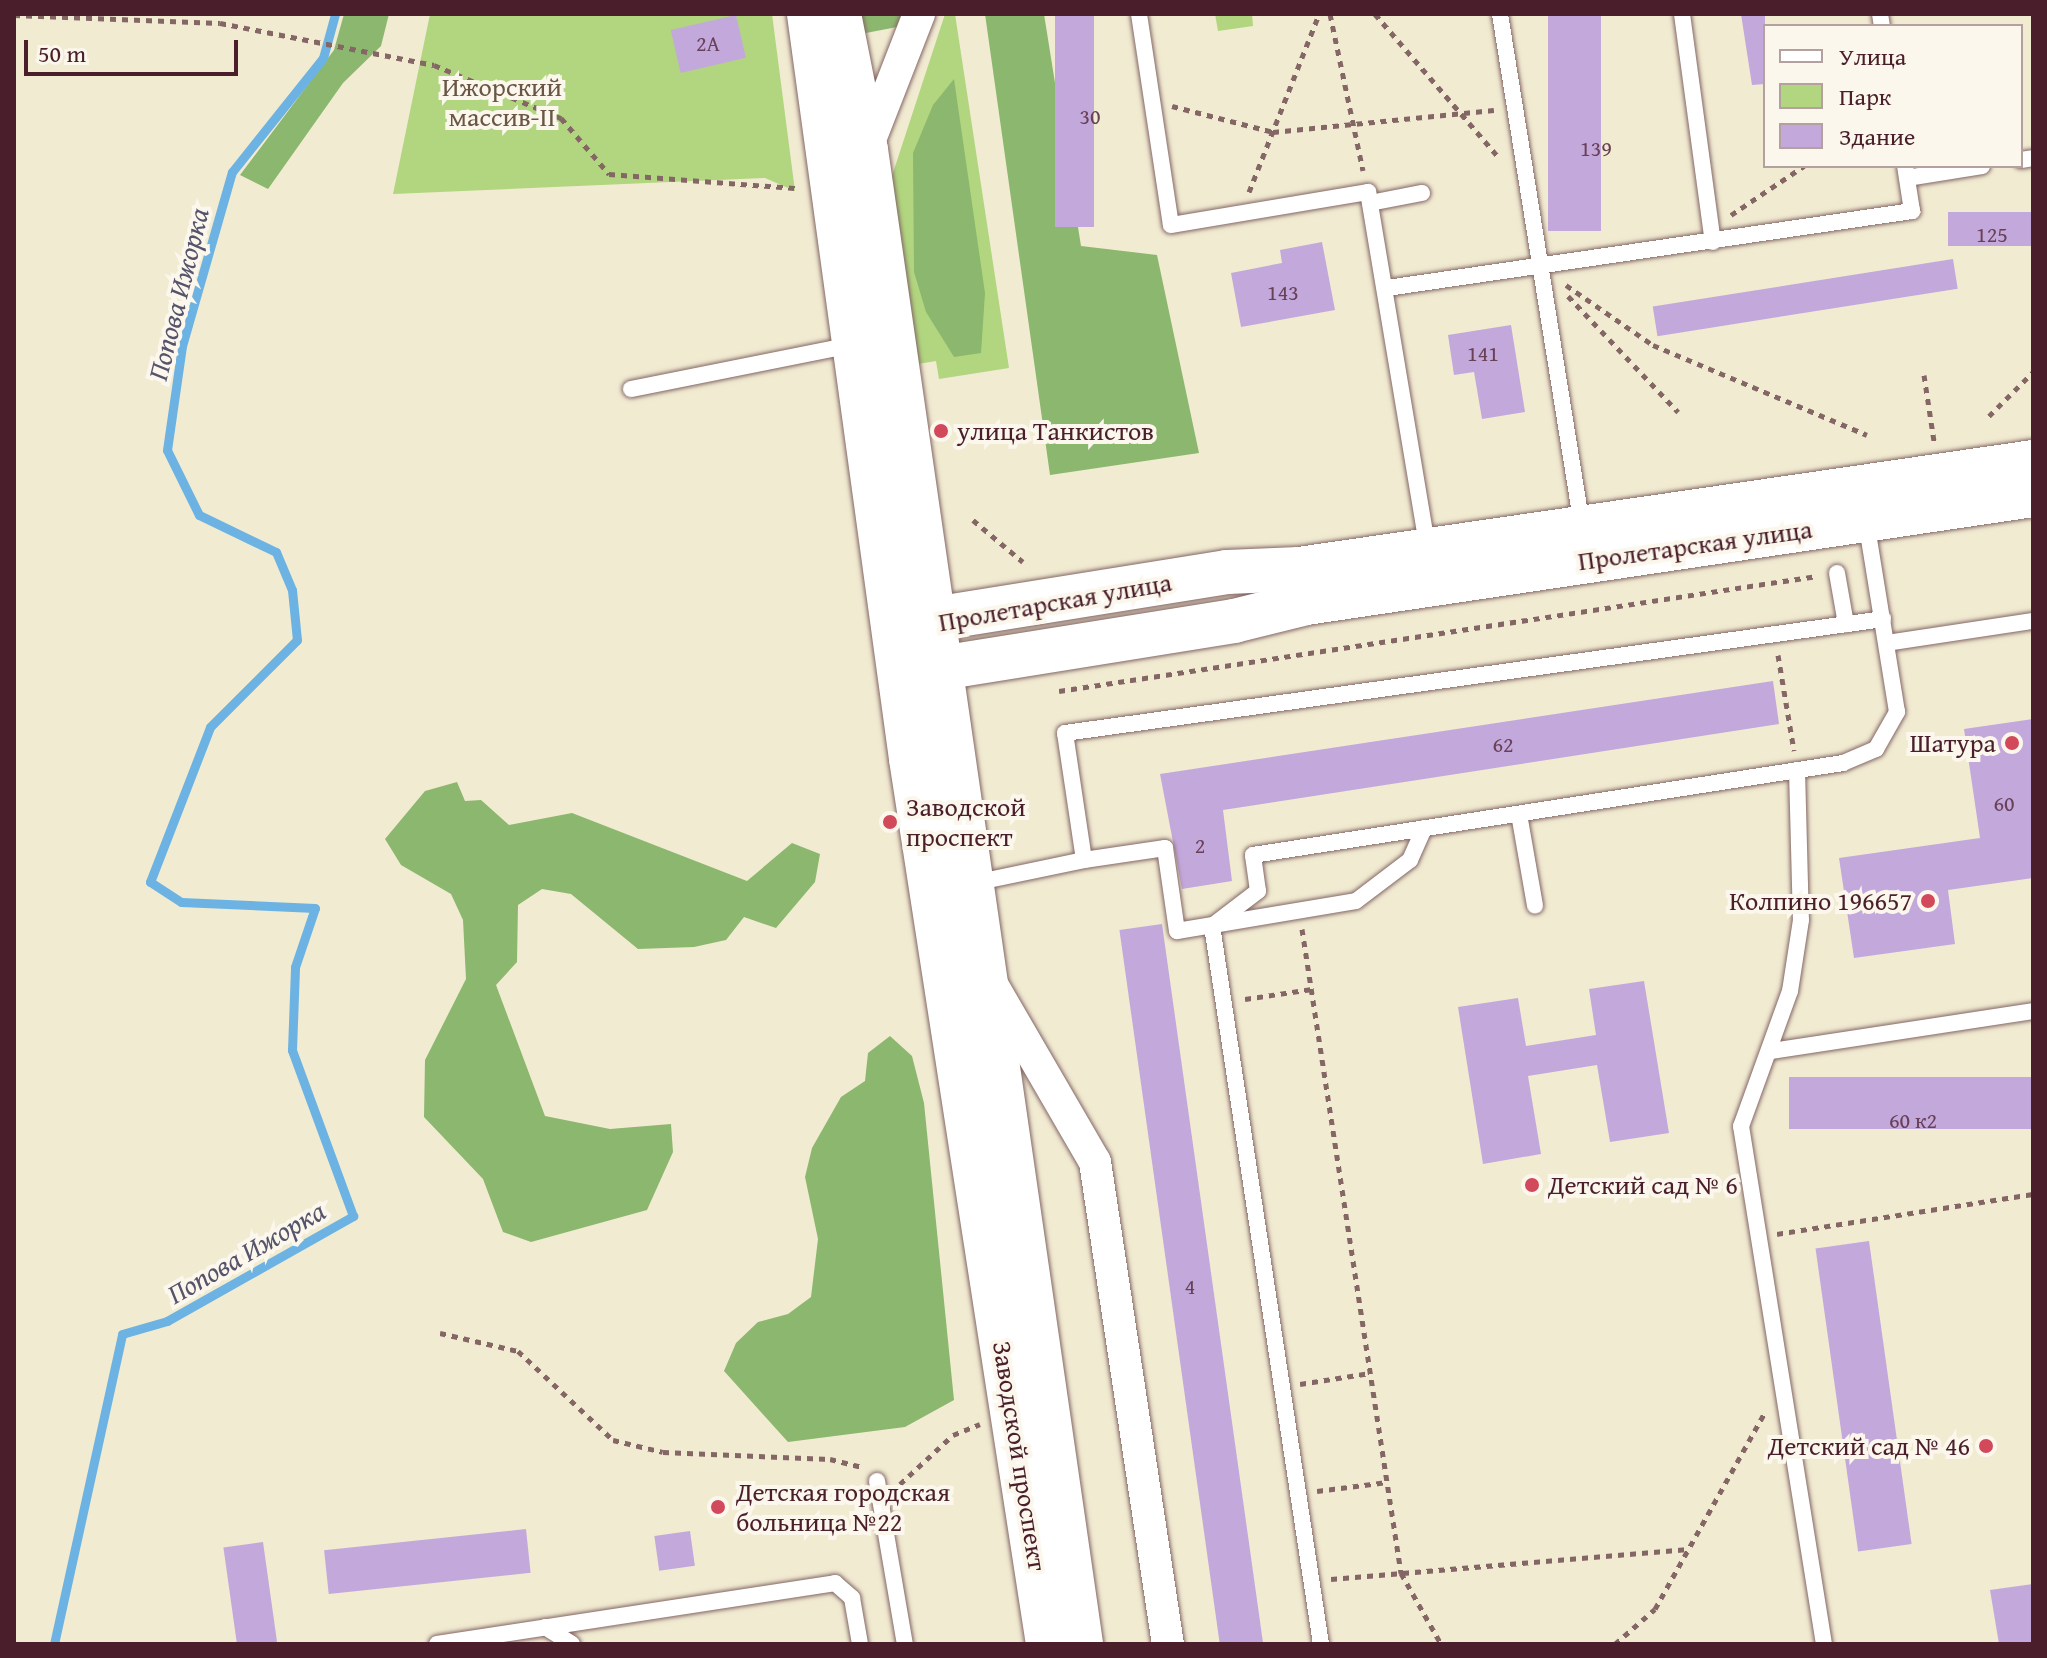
<!DOCTYPE html>
<html>
<head>
<meta charset="utf-8">
<style>
	body { margin:0 }
	#map { position:relative; width:2047px; height:1658px; overflow:hidden; background:#f1ebd2; font-family:"Gentium Book Plus",serif }
	div>[style] { position:absolute }
	.green>* { inset:0; background:#b1d67f }
	.forest>* { inset:0; background:#8cb76e }
	.stream>* { height:9px; margin:-4.5px; padding:0 4.5px; transform-origin:4.5px; border-radius:4.5px; background:#6cb3e3 }
	.building>* { inset:0; background:#c3a8dc; transform-origin:0 0 }
	.path>* { height:5px; margin-top:-2.5px; transform-origin:0; background:repeating-linear-gradient(90deg,#846665 0 6px,transparent 0 12px) }
	.roads { filter:drop-shadow(0 0 2px #846665) drop-shadow(0 0 2px #846665) }
	.service>* { height:16px; margin:-8px; padding:0 8px; transform-origin:8px; border-radius:8px; background:#fff }
	.minor>* { height:32px; margin:-16px; padding:0 16px; transform-origin:16px; border-radius:16px; background:#fff }
	.secondary>* { height:44px; margin:-22px; padding:0 22px; transform-origin:22px; border-radius:22px; background:#fff }
	.dots>* { width:22px; height:22px; translate:-50% -50%; box-sizing:border-box; border:4px solid #fbf7ec; border-radius:50% }
	span { translate:-50% -50%; white-space:nowrap; text-align:center; line-height:1.15; -webkit-text-stroke:8px #fbf7ec; paint-order:stroke }
	.number-label { font-size:22px; color:#684157 }
	.number-label span { -webkit-text-stroke-width:0 }
	.park-label { font-size:26px; color:#695644 }
	.poi-label { font-size:26px; color:#4a1f2b }
	.left { translate:0 -50%; text-align:left }
	.right { translate:-100% -50%; text-align:right }
	.street-label { font-size:26px; color:#4a1f2b }
	.water-label { font-size:28px; color:#56536b; font-style:italic }
	.frame { position:absolute; inset:0; border:16px solid #4a1f2b; pointer-events:none }
	.legend { position:absolute; left:1763px; top:24px; width:260px; height:144px; box-sizing:border-box; background:#fbf7ec; border:2px solid #b4a19f; margin:0; padding:10px 14px; list-style:none; font-size:24px; color:#4a1f2b }
	.legend li { display:flex; align-items:center; gap:16px; height:40px }
	.legend b { width:40px; border:2px solid #b4a19f }
	.scale { position:absolute; left:24px; top:40px; width:214px; height:36px; box-sizing:border-box; border:4px solid #4a1f2b; border-top:0; padding-left:10px; font-size:24px; line-height:28px; white-space:nowrap; color:#4a1f2b; -webkit-text-stroke:6px #fbf7ec; paint-order:stroke }
</style>
</head>
<body>
<div id="map">
	<div class="green">
		<i style="clip-path:polygon(430px 14px,772px 14px,795px 191px,765px 178px,393px 194px)"></i>
		<i style="clip-path:polygon(945px 14px,955px 14px,1009px 368px,939px 379px,936px 361px,918px 364px,890px 182px)"></i>
		<i style="clip-path:polygon(1215px 14px,1252px 14px,1253px 26px,1218px 31px)"></i>
	</div>
	<div class="forest">
		<i style="clip-path:polygon(344px 14px,389px 14px,381px 46px,343px 83px,268px 189px,240px 175px,334px 50px)"></i>
		<i style="clip-path:polygon(855px 14px,901px 14px,897px 27px,866px 33px)"></i>
		<i style="clip-path:polygon(985px 14px,1044px 14px,1081px 246px,1157px 255px,1199px 453px,1050px 475px)"></i>
		<i style="clip-path:polygon(954px 79px,985px 293px,981px 353px,954px 357px,926px 312px,914px 272px,913px 153px,933px 105px)"></i>
		<i style="clip-path:polygon(457px 782px,465px 801px,481px 800px,509px 825px,572px 813px,747px 881px,792px 843px,820px 854px,815px 882px,776px 928px,744px 917px,726px 940px,694px 947px,638px 949px,571px 894px,542px 889px,518px 905px,517px 962px,496px 985px,545px 1116px,610px 1129px,671px 1124px,673px 1152px,647px 1210px,531px 1242px,503px 1232px,483px 1179px,424px 1117px,425px 1060px,466px 979px,463px 920px,451px 894px,401px 865px,385px 839px,425px 791px)"></i>
		<i style="clip-path:polygon(890px 1036px,912px 1056px,924px 1103px,954px 1400px,905px 1427px,788px 1442px,724px 1371px,736px 1343px,758px 1322px,788px 1314px,811px 1297px,818px 1239px,805px 1177px,812px 1148px,841px 1097px,865px 1081px,868px 1053px)"></i>
	</div>
	<div class="stream">
		<i style="left:54px;top:1644px;width:317px;rotate:-77.6deg"></i>
		<i style="left:122px;top:1334px;width:47px;rotate:-16.1deg"></i>
		<i style="left:167px;top:1321px;width:214px;rotate:-29.4deg"></i>
		<i style="left:353px;top:1216px;width:177px;rotate:-110.2deg"></i>
		<i style="left:292px;top:1050px;width:83px;rotate:-87.9deg"></i>
		<i style="left:295px;top:967px;width:62px;rotate:-71.3deg"></i>
		<i style="left:315px;top:908px;width:134px;rotate:-177.4deg"></i>
		<i style="left:181px;top:902px;width:37px;rotate:-147deg"></i>
		<i style="left:150px;top:882px;width:166px;rotate:-68.8deg"></i>
		<i style="left:210px;top:727px;width:123px;rotate:-45deg"></i>
		<i style="left:297px;top:640px;width:50px;rotate:-95.7deg"></i>
		<i style="left:292px;top:590px;width:41px;rotate:-112.8deg"></i>
		<i style="left:276px;top:552px;width:85px;rotate:-154.3deg"></i>
		<i style="left:199px;top:515px;width:72px;rotate:-116.2deg"></i>
		<i style="left:167px;top:450px;width:105px;rotate:-81.8deg"></i>
		<i style="left:182px;top:346px;width:181px;rotate:-74deg"></i>
		<i style="left:232px;top:172px;width:146px;rotate:-51.4deg"></i>
		<i style="left:323px;top:58px;width:46px;rotate:-74.7deg"></i>
	</div>
	<div class="building">
		<i style="left:1055px;top:14px;width:39px;height:213px"></i>
		<i style="left:1548px;top:14px;width:53px;height:217px"></i>
		<i style="clip-path:polygon(1741px 14px,1765px 14px,1765px 84px,1752px 85px)"></i>
		<i style="left:736px;top:15px;width:44px;height:67px;rotate:77deg"></i>
		<i style="left:2033px;top:212px;width:34px;height:85px;rotate:90deg"></i>
		<i style="clip-path:polygon(1322px 242px,1335px 310px,1241px 327px,1231px 273px,1282px 263px,1280px 250px)"></i>
		<i style="left:1953px;top:259px;width:30px;height:304px;rotate:81deg"></i>
		<i style="clip-path:polygon(1511px 325px,1525px 412px,1482px 419px,1474px 372px,1454px 375px,1448px 335px)"></i>
		<i style="clip-path:polygon(1773px 681px,1779px 724px,1223px 810px,1232px 881px,1182px 889px,1160px 774px)"></i>
		<i style="clip-path:polygon(2033px 719px,2033px 878px,1948px 890px,1955px 944px,1854px 958px,1839px 858px,1980px 838px,1964px 729px)"></i>
		<i style="left:1162px;top:924px;width:727px;height:43px;rotate:82deg"></i>
		<i style="clip-path:polygon(1644px 981px,1669px 1133px,1610px 1142px,1597px 1065px,1528px 1076px,1541px 1154px,1483px 1164px,1458px 1007px,1518px 998px,1526px 1046px,1596px 1035px,1589px 989px)"></i>
		<i style="left:2033px;top:1077px;width:52px;height:244px;rotate:90deg"></i>
		<i style="left:1869px;top:1241px;width:306px;height:54px;rotate:82deg"></i>
		<i style="left:526px;top:1529px;width:44px;height:203px;rotate:84deg"></i>
		<i style="left:690px;top:1531px;width:35px;height:36px;rotate:82deg"></i>
		<i style="left:263px;top:1542px;width:103px;height:40px;rotate:82deg"></i>
		<i style="clip-path:polygon(2033px 1584px,2033px 1644px,1999px 1644px,1990px 1590px)"></i>
	</div>
	<div class="path">
		<i style="left:1330px;top:14px;width:160px;rotate:78.1deg"></i>
		<i style="left:1375px;top:14px;width:191px;rotate:49.2deg"></i>
		<i style="left:14px;top:15px;width:206px;rotate:2.2deg"></i>
		<i style="left:220px;top:23px;width:218px;rotate:11.1deg"></i>
		<i style="left:434px;top:65px;width:138px;rotate:22.7deg"></i>
		<i style="left:561px;top:118px;width:74px;rotate:49.4deg"></i>
		<i style="left:609px;top:174px;width:189px;rotate:4.3deg"></i>
		<i style="left:1172px;top:106px;width:104px;rotate:14.4deg"></i>
		<i style="left:1273px;top:132px;width:222px;rotate:-5.7deg"></i>
		<i style="left:1249px;top:192px;width:191px;rotate:-68.5deg"></i>
		<i style="left:1731px;top:215px;width:88px;rotate:-33.9deg"></i>
		<i style="left:1566px;top:285px;width:106px;rotate:34.6deg"></i>
		<i style="left:1653px;top:345px;width:232px;rotate:22.8deg"></i>
		<i style="left:1568px;top:296px;width:160px;rotate:46.5deg"></i>
		<i style="left:1924px;top:375px;width:67px;rotate:81.4deg"></i>
		<i style="left:1989px;top:416px;width:62px;rotate:-45deg"></i>
		<i style="left:973px;top:520px;width:65px;rotate:40deg"></i>
		<i style="left:1778px;top:655px;width:97px;rotate:80.5deg"></i>
		<i style="left:1059px;top:691px;width:767px;rotate:-8.63deg"></i>
		<i style="left:1302px;top:929px;width:652px;rotate:81.26deg"></i>
		<i style="left:1401px;top:1573px;width:81px;rotate:60.6deg"></i>
		<i style="left:1245px;top:999px;width:68px;rotate:-8.5deg"></i>
		<i style="left:1777px;top:1234px;width:259px;rotate:-8.9deg"></i>
		<i style="left:440px;top:1333px;width:80px;rotate:13deg"></i>
		<i style="left:518px;top:1351px;width:130px;rotate:43.1deg"></i>
		<i style="left:613px;top:1440px;width:51px;rotate:13.5deg"></i>
		<i style="left:663px;top:1452px;width:167px;rotate:2.4deg"></i>
		<i style="left:830px;top:1459px;width:32px;rotate:14deg"></i>
		<i style="left:1300px;top:1384px;width:71px;rotate:-8.9deg"></i>
		<i style="left:900px;top:1484px;width:72px;rotate:-42.8deg"></i>
		<i style="left:953px;top:1435px;width:29px;rotate:-22deg"></i>
		<i style="left:1317px;top:1491px;width:71px;rotate:-7.3deg"></i>
		<i style="left:1331px;top:1579px;width:359px;rotate:-4.8deg"></i>
		<i style="left:1615px;top:1644px;width:53px;rotate:-41.2deg"></i>
		<i style="left:1655px;top:1609px;width:226px;rotate:-60.8deg"></i>
	</div>
	<div class="roads">
		<div class="service">
			<i style="left:1139px;top:14px;width:213px;rotate:81.4deg"></i>
			<i style="left:1171px;top:225px;width:200px;rotate:-9.5deg"></i>
			<i style="left:1368px;top:192px;width:362px;rotate:80.5deg"></i>
			<i style="left:1500px;top:14px;width:519px;rotate:80.9deg"></i>
			<i style="left:1682px;top:14px;width:230px;rotate:82.3deg"></i>
			<i style="left:1880px;top:14px;width:12px;rotate:81deg"></i>
			<i style="left:2021px;top:160px;width:12px;rotate:-9deg"></i>
			<i style="left:1907px;top:178px;width:76px;rotate:-9.1deg"></i>
			<i style="left:1370px;top:203px;width:53px;rotate:-10.9deg"></i>
			<i style="left:1387px;top:288px;width:531px;rotate:-8.34deg"></i>
			<i style="left:1912px;top:211px;width:46px;rotate:-98.8deg"></i>
			<i style="left:631px;top:389px;width:225px;rotate:-11.3deg"></i>
			<i style="left:1837px;top:573px;width:52px;rotate:80deg"></i>
			<i style="left:1887px;top:643px;width:148px;rotate:-8.6deg"></i>
			<i style="left:1797px;top:770px;width:150px;rotate:88.5deg"></i>
			<i style="left:1801px;top:920px;width:72px;rotate:98.8deg"></i>
			<i style="left:1790px;top:991px;width:144px;rotate:109.9deg"></i>
			<i style="left:1741px;top:1126px;width:525px;rotate:80.9deg"></i>
			<i style="left:1519px;top:814px;width:93px;rotate:80.1deg"></i>
			<i style="left:1084px;top:860px;width:82px;rotate:-8.4deg"></i>
			<i style="left:1165px;top:848px;width:84px;rotate:81.8deg"></i>
			<i style="left:1177px;top:931px;width:181px;rotate:-9.5deg"></i>
			<i style="left:1356px;top:901px;width:68px;rotate:-37.2deg"></i>
			<i style="left:1410px;top:860px;width:35px;rotate:-66deg"></i>
			<i style="left:974px;top:883px;width:112px;rotate:-11.8deg"></i>
			<i style="left:1084px;top:860px;width:128px;rotate:-98.5deg"></i>
			<i style="left:1065px;top:733px;width:826px;rotate:-7.93deg"></i>
			<i style="left:1212px;top:926px;width:58px;rotate:-37.3deg"></i>
			<i style="left:1258px;top:891px;width:36px;rotate:-98deg"></i>
			<i style="left:1253px;top:855px;width:597px;rotate:-8.86deg"></i>
			<i style="left:1843px;top:763px;width:36px;rotate:-23deg"></i>
			<i style="left:1876px;top:749px;width:43px;rotate:-60.4deg"></i>
			<i style="left:1897px;top:712px;width:193px;rotate:-99.2deg"></i>
			<i style="left:1212px;top:926px;width:726px;rotate:81.37deg"></i>
			<i style="left:1772px;top:1051px;width:264px;rotate:-8.7deg"></i>
			<i style="left:877px;top:1481px;width:165px;rotate:80.3deg"></i>
			<i style="left:545px;top:1627px;width:32px;rotate:32deg"></i>
			<i style="left:437px;top:1644px;width:403px;rotate:-8.7deg"></i>
			<i style="left:835px;top:1583px;width:23px;rotate:41deg"></i>
			<i style="left:852px;top:1598px;width:47px;rotate:80.1deg"></i>
		</div>
		<div class="minor">
			<i style="left:866px;top:150px;width:146px;rotate:-68.7deg"></i>
			<i style="left:990px;top:981px;width:209px;rotate:59.9deg"></i>
			<i style="left:1095px;top:1162px;width:487px;rotate:81.4deg"></i>
		</div>
		<div class="secondary">
			<i style="left:809px;top:14px;width:752px;rotate:82.2deg"></i>
			<i style="left:911px;top:759px;width:896px;rotate:81.2deg"></i>
			<i style="left:839px;top:14px;width:139px;rotate:78.8deg"></i>
			<i style="left:866px;top:150px;width:1509px;rotate:81.81deg"></i>
			<i style="left:913px;top:637px;width:28px;rotate:-41deg"></i>
			<i style="left:934px;top:619px;width:297px;rotate:-9.1deg"></i>
			<i style="left:1227px;top:572px;width:72px;rotate:-2.4deg"></i>
			<i style="left:1299px;top:569px;width:742px;rotate:-8.29deg"></i>
			<i style="left:915px;top:658px;width:28px;rotate:21deg"></i>
			<i style="left:941px;top:668px;width:297px;rotate:-9.1deg"></i>
			<i style="left:1234px;top:621px;width:74px;rotate:-14deg"></i>
			<i style="left:1306px;top:603px;width:735px;rotate:-8.45deg"></i>
		</div>
	</div>
	<div class="dots">
		<i style="left:941px;top:431px;background:#d1495b"></i>
		<i style="left:2012px;top:743px;background:#d1495b"></i>
		<i style="left:890px;top:822px;background:#d1495b"></i>
		<i style="left:1928px;top:901px;background:#d1495b"></i>
		<i style="left:1532px;top:1185px;background:#d1495b"></i>
		<i style="left:1986px;top:1446px;background:#d1495b"></i>
		<i style="left:718px;top:1507px;background:#d1495b"></i>
	</div>
	<div class="number-label">
		<span style="left:708px;top:44px">2А</span>
		<span style="left:1090px;top:117px">30</span>
		<span style="left:1596px;top:149px">139</span>
		<span style="left:1992px;top:235px">125</span>
		<span style="left:1283px;top:293px">143</span>
		<span style="left:1483px;top:354px">141</span>
		<span style="left:1503px;top:745px">62</span>
		<span style="left:2004px;top:804px">60</span>
		<span style="left:1200px;top:846px">2</span>
		<span style="left:1913px;top:1121px">60 к2</span>
		<span style="left:1190px;top:1287px">4</span>
	</div>
	<div class="park-label">
		<span style="left:502px;top:102px">Ижорский<br>массив-II</span>
	</div>
	<div class="poi-label">
		<span class="left" style="left:957px;top:431px">улица Танкистов</span>
		<span class="right" style="left:1996px;top:743px">Шатура</span>
		<span class="left" style="left:906px;top:822px">Заводской<br>проспект</span>
		<span class="right" style="left:1912px;top:901px">Колпино 196657</span>
		<span class="left" style="left:1548px;top:1185px">Детский сад № 6</span>
		<span class="right" style="left:1970px;top:1446px">Детский сад № 46</span>
		<span class="left" style="left:736px;top:1507px">Детская городская<br>больница №22</span>
	</div>
	<div class="street-label">
		<span style="left:1695px;top:545px;rotate:-8deg">Пролетарская улица</span>
		<span style="left:1055px;top:602px;rotate:-10deg">Пролетарская улица</span>
		<span style="left:1020px;top:1456px;rotate:81deg">Заводской проспект</span>
	</div>
	<div class="water-label">
		<span style="left:178px;top:294px;rotate:-76deg">Попова Ижорка</span>
		<span style="left:246px;top:1252px;rotate:-30deg">Попова Ижорка</span>
	</div>
	<div class="frame"></div>
	<ul class="legend">
	<li><b style="height:10px;background:#fff"></b>Улица</li>
	<li><b style="height:22px;background:#b1d67f"></b>Парк</li>
	<li><b style="height:22px;background:#c3a8dc"></b>Здание</li>
	</ul>
	<div class="scale">50 m</div>
</div>
</body>
</html>
